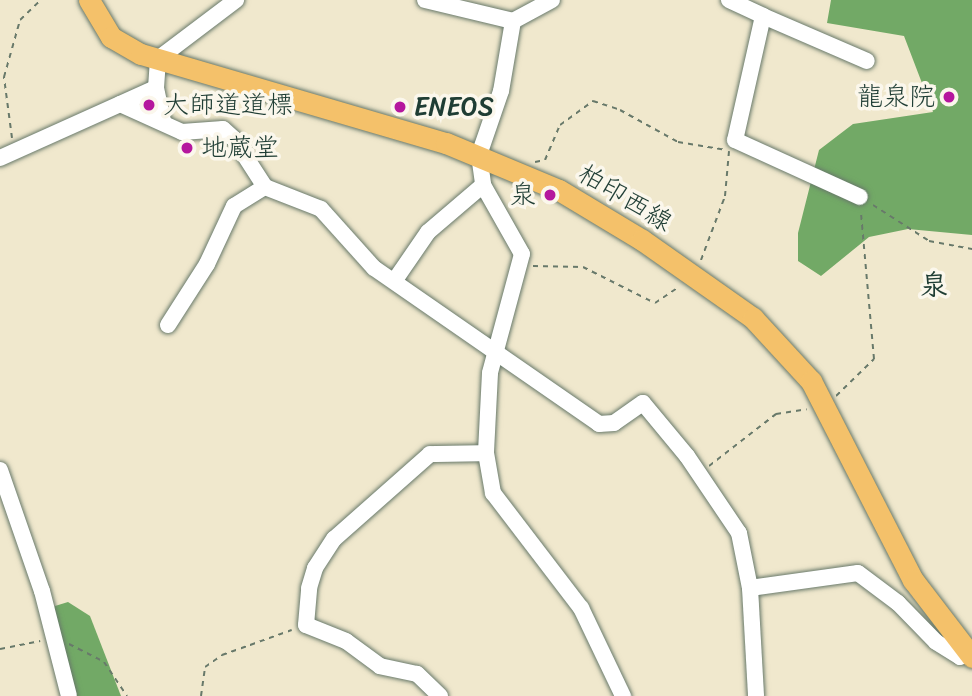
<!DOCTYPE html>
<html>
<head>
<meta charset="utf-8">
<style>
	body { margin:0 }
	#map { position:relative; width:972px; height:696px; overflow:hidden; background:#f0e8cd; font-family:Sriracha,"Klee One",sans-serif }
	div>[style] { position:absolute }
	.forest>* { inset:0; background:#72a966 }
	.path>* { height:2px; margin-top:-1px; transform-origin:0; background:repeating-linear-gradient(90deg,#68796a 0 5px,transparent 0 10px) }
	.roads { filter:drop-shadow(0 0 2px #68796a) drop-shadow(0 0 2px #68796a) }
	.minor>* { height:16px; margin:-8px; padding:0 8px; transform-origin:8px; border-radius:8px; background:#fff }
	.major>* { height:21px; margin:-10.5px; padding:0 10.5px; transform-origin:10.5px; border-radius:10.5px; background:#f4c16a }
	.dots>* { width:19px; height:19px; translate:-50% -50%; box-sizing:border-box; border:4px solid #fbf7ec; border-radius:50% }
	span { translate:-50% -50%; white-space:nowrap; text-align:center; line-height:1.15; -webkit-text-stroke:7px #fbf7ec; paint-order:stroke }
	.poi-label { font-size:26px; color:#1f3d34 }
	.right { translate:-100% -50%; text-align:right }
	.left { translate:0 -50%; text-align:left }
	.street-label { font-size:26px; color:#1f3d34 }
	.neighbourhood-label { font-size:28px; color:#1f3d34; font-weight:700 }
</style>
</head>
<body>
<div id="map">
	<div class="forest">
		<i style="clip-path:polygon(831px 0,972px 0,972px 235px,908px 229px,869px 237px,821px 276px,798px 261px,798px 233px,819px 150px,853px 124px,933px 112px,904px 36px,827px 23px)"></i>
		<i style="clip-path:polygon(68px 602px,90px 616px,121px 696px,72px 696px,46px 628px,55px 606px)"></i>
	</div>
	<div class="path">
		<i style="left:12px;top:138px;width:62px;rotate:-97.5deg"></i>
		<i style="left:4px;top:77px;width:59px;rotate:-74.3deg"></i>
		<i style="left:20px;top:20px;width:29px;rotate:-44deg"></i>
		<i style="left:535px;top:162px;width:10px;rotate:-11deg"></i>
		<i style="left:545px;top:160px;width:38px;rotate:-67deg"></i>
		<i style="left:560px;top:125px;width:41px;rotate:-36deg"></i>
		<i style="left:593px;top:101px;width:28px;rotate:18deg"></i>
		<i style="left:620px;top:110px;width:66px;rotate:28.9deg"></i>
		<i style="left:678px;top:142px;width:49px;rotate:9.5deg"></i>
		<i style="left:873px;top:205px;width:67px;rotate:32.7deg"></i>
		<i style="left:929px;top:241px;width:44px;rotate:10.5deg"></i>
		<i style="left:701px;top:260px;width:68px;rotate:-69.4deg"></i>
		<i style="left:725px;top:196px;width:45px;rotate:-84.9deg"></i>
		<i style="left:533px;top:266px;width:50px;rotate:1.1deg"></i>
		<i style="left:583px;top:267px;width:80px;rotate:26.6deg"></i>
		<i style="left:655px;top:303px;width:29px;rotate:-34deg"></i>
		<i style="left:836px;top:396px;width:53px;rotate:-44.2deg"></i>
		<i style="left:874px;top:359px;width:148px;rotate:-95.1deg"></i>
		<i style="left:709px;top:466px;width:85px;rotate:-37.8deg"></i>
		<i style="left:776px;top:414px;width:31px;rotate:-9deg"></i>
		<i style="left:69px;top:644px;width:39px;rotate:27deg"></i>
		<i style="left:104px;top:662px;width:41px;rotate:55.9deg"></i>
		<i style="left:0;top:649px;width:41px;rotate:-11.3deg"></i>
		<i style="left:201px;top:696px;width:29px;rotate:-82deg"></i>
		<i style="left:205px;top:667px;width:21px;rotate:-35deg"></i>
		<i style="left:222px;top:655px;width:74px;rotate:-19.7deg"></i>
	</div>
	<div class="roads">
		<div class="minor">
			<i style="left:425px;top:0;width:90px;rotate:13.4deg"></i>
			<i style="left:552px;top:0;width:44px;rotate:151.7deg"></i>
			<i style="left:513px;top:21px;width:71px;rotate:99.7deg"></i>
			<i style="left:501px;top:91px;width:68px;rotate:109deg"></i>
			<i style="left:479px;top:155px;width:30px;rotate:82deg"></i>
			<i style="left:483px;top:185px;width:79px;rotate:60.5deg"></i>
			<i style="left:522px;top:254px;width:123px;rotate:105.1deg"></i>
			<i style="left:490px;top:373px;width:80px;rotate:92.9deg"></i>
			<i style="left:486px;top:453px;width:41px;rotate:80.1deg"></i>
			<i style="left:493px;top:493px;width:145px;rotate:52.6deg"></i>
			<i style="left:581px;top:608px;width:98px;rotate:64.5deg"></i>
			<i style="left:729px;top:0;width:38px;rotate:25deg"></i>
			<i style="left:763px;top:16px;width:127px;rotate:102.7deg"></i>
			<i style="left:735px;top:140px;width:137px;rotate:24.5deg"></i>
			<i style="left:763px;top:16px;width:113px;rotate:23.4deg"></i>
			<i style="left:120px;top:104px;width:68px;rotate:24.3deg"></i>
			<i style="left:182px;top:132px;width:41px;rotate:-4.2deg"></i>
			<i style="left:223px;top:129px;width:15px;rotate:42deg"></i>
			<i style="left:234px;top:139px;width:57px;rotate:57.1deg"></i>
			<i style="left:265px;top:187px;width:60px;rotate:21.4deg"></i>
			<i style="left:321px;top:209px;width:79px;rotate:48.1deg"></i>
			<i style="left:374px;top:268px;width:274px;rotate:34.7deg"></i>
			<i style="left:599px;top:424px;width:15px;rotate:-4deg"></i>
			<i style="left:614px;top:423px;width:35px;rotate:-35deg"></i>
			<i style="left:643px;top:403px;width:69px;rotate:50.3deg"></i>
			<i style="left:687px;top:456px;width:93px;rotate:56deg"></i>
			<i style="left:739px;top:533px;width:56px;rotate:78.7deg"></i>
			<i style="left:750px;top:588px;width:108px;rotate:86.8deg"></i>
			<i style="left:163px;top:121px;width:34px;rotate:-102deg"></i>
			<i style="left:156px;top:88px;width:29px;rotate:-86deg"></i>
			<i style="left:158px;top:59px;width:98px;rotate:-37.1deg"></i>
			<i style="left:0;top:158px;width:171px;rotate:-24.2deg"></i>
			<i style="left:395px;top:280px;width:58px;rotate:-55.5deg"></i>
			<i style="left:428px;top:232px;width:72px;rotate:-40.5deg"></i>
			<i style="left:168px;top:325px;width:72px;rotate:-57.4deg"></i>
			<i style="left:207px;top:264px;width:64px;rotate:-65deg"></i>
			<i style="left:234px;top:206px;width:36px;rotate:-32deg"></i>
			<i style="left:0;top:470px;width:128px;rotate:70.9deg"></i>
			<i style="left:42px;top:591px;width:108px;rotate:75.6deg"></i>
			<i style="left:750px;top:588px;width:109px;rotate:-7.9deg"></i>
			<i style="left:858px;top:573px;width:50px;rotate:36.9deg"></i>
			<i style="left:898px;top:603px;width:54px;rotate:45.7deg"></i>
			<i style="left:936px;top:642px;width:28px;rotate:32deg"></i>
			<i style="left:960px;top:657px;width:9px;rotate:-18deg"></i>
			<i style="left:440px;top:696px;width:32px;rotate:-136deg"></i>
			<i style="left:417px;top:674px;width:38px;rotate:-168deg"></i>
			<i style="left:380px;top:666px;width:42px;rotate:-143.7deg"></i>
			<i style="left:346px;top:641px;width:43px;rotate:-158.2deg"></i>
			<i style="left:306px;top:625px;width:37px;rotate:-85deg"></i>
			<i style="left:309px;top:588px;width:21px;rotate:-73deg"></i>
			<i style="left:315px;top:568px;width:35px;rotate:-57deg"></i>
			<i style="left:334px;top:539px;width:128px;rotate:-41.5deg"></i>
			<i style="left:430px;top:454px;width:56px;rotate:-1deg"></i>
		</div>
		<div class="major">
			<i style="left:89px;top:0;width:43px;rotate:59.3deg"></i>
			<i style="left:111px;top:37px;width:34px;rotate:30deg"></i>
			<i style="left:141px;top:54px;width:318px;rotate:16.3deg"></i>
			<i style="left:446px;top:143px;width:122px;rotate:22.6deg"></i>
			<i style="left:559px;top:190px;width:97px;rotate:31.1deg"></i>
			<i style="left:642px;top:240px;width:136px;rotate:35.1deg"></i>
			<i style="left:753px;top:318px;width:86px;rotate:47.4deg"></i>
			<i style="left:811px;top:381px;width:224px;rotate:62.9deg"></i>
			<i style="left:913px;top:580px;width:97px;rotate:52.5deg"></i>
		</div>
	</div>
	<div class="dots">
		<i style="left:949px;top:97px;background:#b5179e"></i>
		<i style="left:149px;top:105px;background:#b5179e"></i>
		<i style="left:400px;top:107px;background:#b5179e"></i>
		<i style="left:187px;top:148px;background:#b5179e"></i>
		<i style="left:550px;top:195px;background:#b5179e"></i>
	</div>
	<div class="poi-label">
		<span class="right" style="left:935px;top:97px">龍泉院</span>
		<span class="left" style="left:163px;top:105px">大師道道標</span>
		<span class="left" style="left:414px;top:107px">ENEOS</span>
		<span class="left" style="left:201px;top:148px">地蔵堂</span>
		<span class="right" style="left:536px;top:195px">泉</span>
	</div>
	<div class="street-label">
		<span style="left:625px;top:198px;rotate:31deg">柏印西線</span>
	</div>
	<div class="neighbourhood-label">
		<span style="left:934px;top:285px">泉</span>
	</div>
</div>
</body>
</html>
